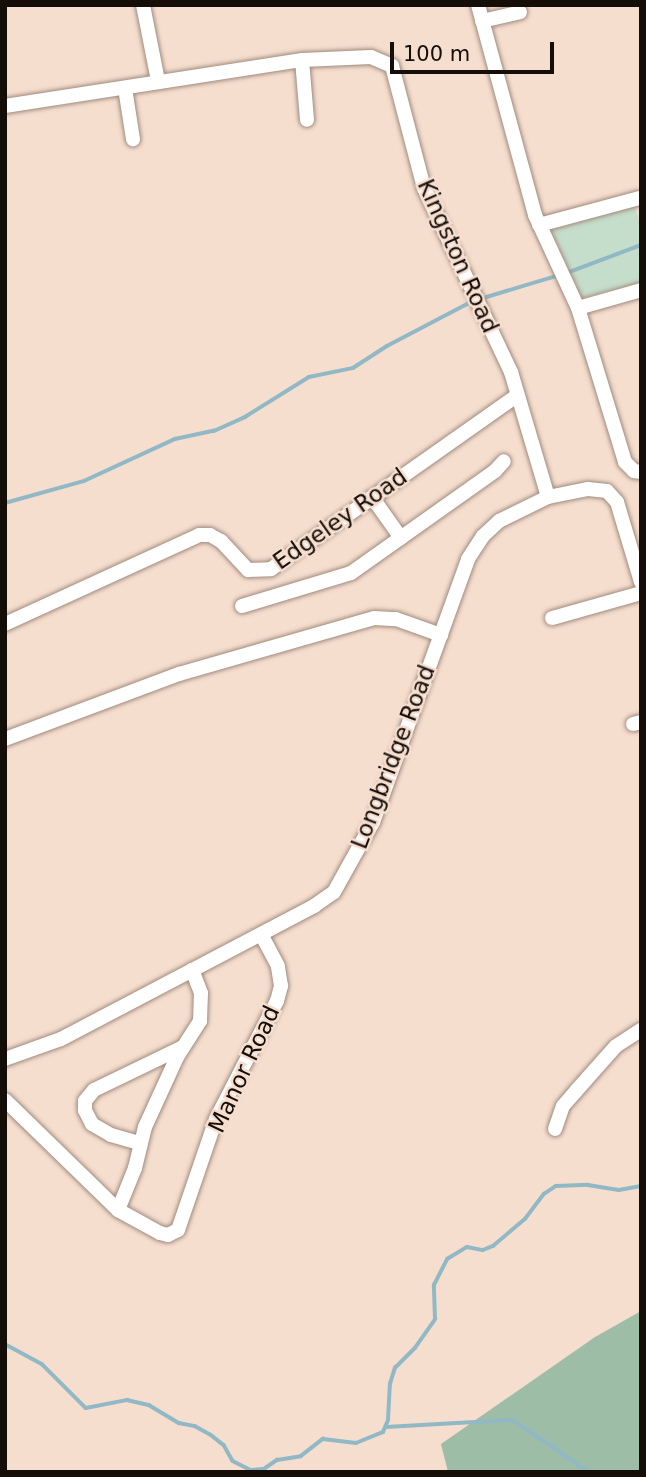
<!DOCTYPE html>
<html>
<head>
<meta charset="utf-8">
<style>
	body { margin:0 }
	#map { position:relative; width:646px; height:1477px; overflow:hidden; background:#f6decf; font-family:"DejaVu Sans",sans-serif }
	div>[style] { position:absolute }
	.green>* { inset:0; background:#c5ddcb }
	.forest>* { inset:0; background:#9ebda7 }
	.stream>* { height:3.5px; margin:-1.75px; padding:0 1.75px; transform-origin:1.75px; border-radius:1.75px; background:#91b8c5 }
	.roads { filter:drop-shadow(0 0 2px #a08b7d) drop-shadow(0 0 2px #a08b7d) }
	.minor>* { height:14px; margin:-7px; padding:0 7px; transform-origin:7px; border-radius:7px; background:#fff }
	span { translate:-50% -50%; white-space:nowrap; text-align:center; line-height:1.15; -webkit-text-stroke:5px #f6decf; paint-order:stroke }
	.street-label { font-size:23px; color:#140d08 }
	.frame { position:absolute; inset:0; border:7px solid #140d08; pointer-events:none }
	.scale { position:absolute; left:390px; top:42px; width:164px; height:32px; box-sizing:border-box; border:4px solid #140d08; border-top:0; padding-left:9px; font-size:21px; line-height:24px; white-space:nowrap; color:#140d08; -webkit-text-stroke:5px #f6decf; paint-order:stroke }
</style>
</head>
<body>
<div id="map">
	<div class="green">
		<i style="clip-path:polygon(635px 206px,641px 227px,641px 282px,582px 298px,551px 230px)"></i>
	</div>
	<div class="forest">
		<i style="clip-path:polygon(641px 1311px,641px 1472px,448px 1472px,441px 1444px,595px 1337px)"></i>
	</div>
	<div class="stream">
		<i style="left:567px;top:273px;width:79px;rotate:-20.7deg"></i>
		<i style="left:480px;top:299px;width:84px;rotate:-16.7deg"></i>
		<i style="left:5px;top:503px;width:82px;rotate:-15.6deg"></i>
		<i style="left:84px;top:481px;width:100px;rotate:-24.8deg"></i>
		<i style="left:175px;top:439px;width:40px;rotate:-12deg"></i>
		<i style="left:214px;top:431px;width:34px;rotate:-24deg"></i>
		<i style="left:245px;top:417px;width:75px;rotate:-32deg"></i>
		<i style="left:309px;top:377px;width:45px;rotate:-11.6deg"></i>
		<i style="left:353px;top:368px;width:40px;rotate:-32.9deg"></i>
		<i style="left:387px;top:346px;width:97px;rotate:-27.6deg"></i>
		<i style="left:5px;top:1344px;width:42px;rotate:28.4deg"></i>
		<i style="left:42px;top:1364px;width:62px;rotate:45deg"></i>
		<i style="left:86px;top:1408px;width:42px;rotate:-11deg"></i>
		<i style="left:127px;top:1400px;width:23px;rotate:13deg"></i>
		<i style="left:149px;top:1405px;width:35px;rotate:31deg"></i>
		<i style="left:179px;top:1423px;width:16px;rotate:11deg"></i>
		<i style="left:195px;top:1426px;width:18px;rotate:29deg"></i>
		<i style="left:211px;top:1435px;width:16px;rotate:38deg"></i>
		<i style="left:224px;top:1445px;width:18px;rotate:61deg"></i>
		<i style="left:233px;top:1461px;width:20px;rotate:27deg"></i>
		<i style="left:251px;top:1470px;width:13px;rotate:-4deg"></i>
		<i style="left:264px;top:1469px;width:16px;rotate:-35deg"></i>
		<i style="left:277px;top:1460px;width:24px;rotate:-9deg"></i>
		<i style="left:301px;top:1456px;width:28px;rotate:-38deg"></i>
		<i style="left:323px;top:1439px;width:33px;rotate:7deg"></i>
		<i style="left:356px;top:1443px;width:29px;rotate:-22deg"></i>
		<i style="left:383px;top:1432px;width:13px;rotate:-67deg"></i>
		<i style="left:388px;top:1420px;width:36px;rotate:-87deg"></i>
		<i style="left:390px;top:1384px;width:17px;rotate:-73deg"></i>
		<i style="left:395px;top:1368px;width:28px;rotate:-45deg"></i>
		<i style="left:415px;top:1348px;width:35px;rotate:-55deg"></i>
		<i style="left:435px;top:1319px;width:34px;rotate:-92deg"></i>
		<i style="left:434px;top:1285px;width:29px;rotate:-63deg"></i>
		<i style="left:447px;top:1259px;width:23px;rotate:-31deg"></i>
		<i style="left:467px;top:1247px;width:16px;rotate:11deg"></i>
		<i style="left:483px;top:1250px;width:11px;rotate:-22deg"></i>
		<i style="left:493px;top:1246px;width:42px;rotate:-40.2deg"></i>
		<i style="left:525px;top:1219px;width:31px;rotate:-53deg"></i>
		<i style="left:544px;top:1194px;width:14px;rotate:-34deg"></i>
		<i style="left:556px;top:1186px;width:32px;rotate:-2deg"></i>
		<i style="left:588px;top:1185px;width:31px;rotate:9deg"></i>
		<i style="left:619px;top:1190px;width:22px;rotate:-10deg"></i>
		<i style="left:386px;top:1427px;width:127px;rotate:-3.2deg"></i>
		<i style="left:513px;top:1420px;width:92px;rotate:34.4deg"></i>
	</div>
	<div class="roads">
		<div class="minor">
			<i style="left:143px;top:5px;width:77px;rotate:78.8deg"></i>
			<i style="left:478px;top:5px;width:218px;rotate:74.8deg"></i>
			<i style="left:535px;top:215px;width:102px;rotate:65.2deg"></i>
			<i style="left:578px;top:308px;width:161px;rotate:73deg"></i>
			<i style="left:625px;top:462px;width:13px;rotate:45deg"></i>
			<i style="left:634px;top:471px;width:7px;rotate:8deg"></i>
			<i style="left:482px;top:21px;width:39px;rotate:-13deg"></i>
			<i style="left:302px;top:60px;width:60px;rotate:85.2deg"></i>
			<i style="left:125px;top:88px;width:52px;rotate:81.1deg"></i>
			<i style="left:5px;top:106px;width:301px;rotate:-8.8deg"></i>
			<i style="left:302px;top:60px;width:69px;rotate:-2.5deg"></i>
			<i style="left:371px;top:57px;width:23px;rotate:23deg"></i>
			<i style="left:392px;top:66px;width:126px;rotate:75.3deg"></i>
			<i style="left:424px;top:188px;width:204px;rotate:64.7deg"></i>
			<i style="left:511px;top:372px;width:130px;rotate:73.5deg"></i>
			<i style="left:539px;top:225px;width:104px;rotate:-15.1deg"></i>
			<i style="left:578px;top:308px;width:66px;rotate:-15.9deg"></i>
			<i style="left:372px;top:497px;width:50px;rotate:54.7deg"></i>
			<i style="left:242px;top:606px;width:114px;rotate:-16.8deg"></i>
			<i style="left:351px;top:573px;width:176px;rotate:-35.3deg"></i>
			<i style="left:495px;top:471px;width:13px;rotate:-48deg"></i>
			<i style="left:552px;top:618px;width:92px;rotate:-15.7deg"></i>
			<i style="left:5px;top:624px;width:213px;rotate:-24.6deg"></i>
			<i style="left:199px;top:535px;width:11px"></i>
			<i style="left:210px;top:535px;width:13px;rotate:29deg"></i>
			<i style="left:221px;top:541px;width:40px;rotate:47deg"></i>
			<i style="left:248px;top:570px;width:23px;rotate:-2deg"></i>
			<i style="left:271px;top:569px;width:302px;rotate:-35.2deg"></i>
			<i style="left:633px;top:724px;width:8px;rotate:-14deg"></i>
			<i style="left:5px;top:739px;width:186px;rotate:-20.5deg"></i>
			<i style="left:179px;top:674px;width:203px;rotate:-16deg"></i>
			<i style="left:374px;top:618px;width:22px;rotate:3deg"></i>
			<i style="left:396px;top:619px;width:48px;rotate:19.6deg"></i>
			<i style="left:5px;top:1059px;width:59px;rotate:-19.7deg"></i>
			<i style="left:61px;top:1039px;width:286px;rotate:-27.7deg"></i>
			<i style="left:314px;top:906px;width:24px;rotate:-35deg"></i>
			<i style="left:334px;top:892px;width:80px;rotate:-60.9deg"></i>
			<i style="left:373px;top:822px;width:280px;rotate:-70.1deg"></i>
			<i style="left:468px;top:559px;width:27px;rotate:-57deg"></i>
			<i style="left:483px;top:536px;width:22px;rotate:-43deg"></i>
			<i style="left:499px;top:521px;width:55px;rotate:-26.1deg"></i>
			<i style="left:548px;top:497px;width:41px;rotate:-11.3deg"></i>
			<i style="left:588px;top:489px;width:19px;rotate:6deg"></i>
			<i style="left:607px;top:491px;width:15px;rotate:48deg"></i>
			<i style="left:617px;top:502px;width:84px;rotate:73.3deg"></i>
			<i style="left:5px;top:1100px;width:158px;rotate:44.2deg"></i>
			<i style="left:118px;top:1210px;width:48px;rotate:28.7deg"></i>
			<i style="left:160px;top:1233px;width:8px;rotate:14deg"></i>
			<i style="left:168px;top:1235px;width:11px;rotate:-27deg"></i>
			<i style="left:178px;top:1230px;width:117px;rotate:-71.1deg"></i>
			<i style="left:216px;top:1119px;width:133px;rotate:-62.7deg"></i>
			<i style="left:277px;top:1001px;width:16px;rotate:-75deg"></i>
			<i style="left:281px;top:986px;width:20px;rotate:-99deg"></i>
			<i style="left:278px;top:966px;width:36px;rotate:-118deg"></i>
			<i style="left:555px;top:1129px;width:24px;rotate:-71deg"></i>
			<i style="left:563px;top:1106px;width:20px;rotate:-49deg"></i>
			<i style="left:576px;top:1091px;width:60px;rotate:-48.4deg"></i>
			<i style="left:616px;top:1046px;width:30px;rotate:-33deg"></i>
			<i style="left:139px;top:1143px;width:29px;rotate:-164deg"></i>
			<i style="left:111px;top:1135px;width:22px;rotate:-150deg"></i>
			<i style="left:92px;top:1124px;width:16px;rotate:-117deg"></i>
			<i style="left:85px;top:1110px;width:9px;rotate:-90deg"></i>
			<i style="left:85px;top:1101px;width:14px;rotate:-51deg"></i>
			<i style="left:94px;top:1090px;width:97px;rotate:-25.8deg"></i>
			<i style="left:118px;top:1210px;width:45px;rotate:-68deg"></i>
			<i style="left:135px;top:1168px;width:42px;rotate:-76.3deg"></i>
			<i style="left:145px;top:1127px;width:77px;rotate:-65.4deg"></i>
			<i style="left:177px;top:1057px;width:43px;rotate:-57.4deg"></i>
			<i style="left:200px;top:1021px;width:28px;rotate:-88deg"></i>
			<i style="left:201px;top:993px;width:25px;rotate:-111deg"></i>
		</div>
	</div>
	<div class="street-label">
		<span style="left:458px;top:256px;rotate:66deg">Kingston Road</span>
		<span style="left:340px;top:519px;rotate:-35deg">Edgeley Road</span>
		<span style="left:393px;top:757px;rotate:-69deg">Longbridge Road</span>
		<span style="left:244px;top:1069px;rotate:-65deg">Manor Road</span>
	</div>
	<div class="frame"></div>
	<div class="scale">100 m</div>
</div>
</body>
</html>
